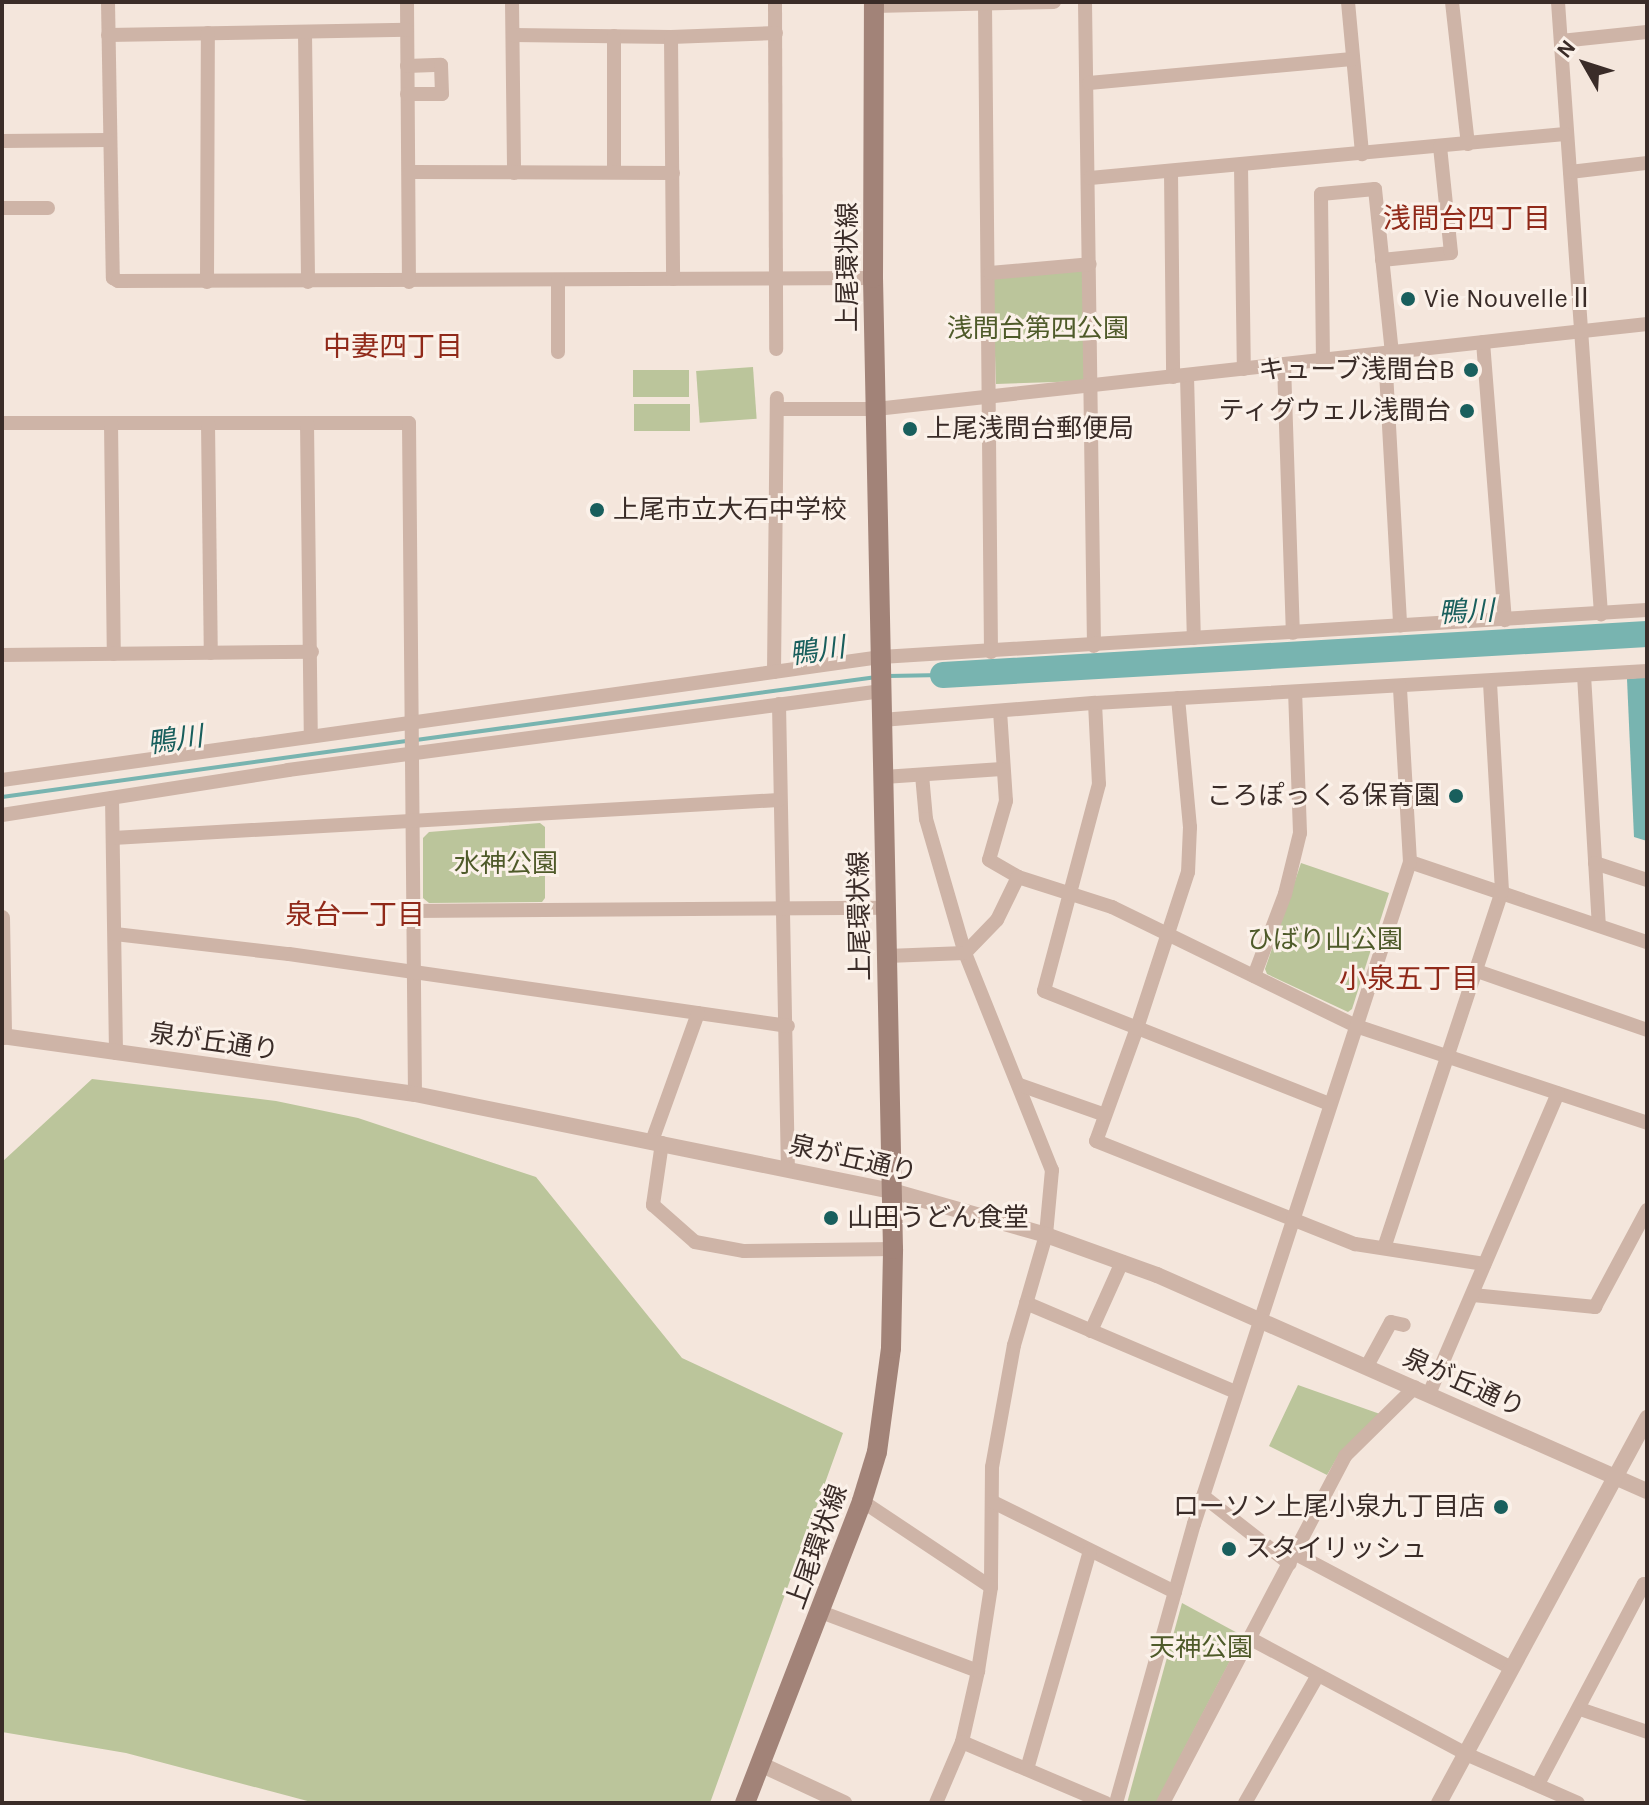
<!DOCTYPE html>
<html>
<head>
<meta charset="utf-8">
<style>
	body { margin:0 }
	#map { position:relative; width:1649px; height:1805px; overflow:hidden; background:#f4e6dc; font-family:Karla,"Noto Sans JP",sans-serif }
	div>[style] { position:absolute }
	.green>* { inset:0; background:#bbc59b; transform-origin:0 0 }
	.water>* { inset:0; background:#78b4b0 }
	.stream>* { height:4px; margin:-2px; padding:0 2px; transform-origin:2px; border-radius:2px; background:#78b4b0 }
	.river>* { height:26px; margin:-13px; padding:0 13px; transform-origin:13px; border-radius:13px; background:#78b4b0 }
	.minor>* { height:14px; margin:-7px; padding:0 7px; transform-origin:7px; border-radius:7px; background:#ceb4a7 }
	.tertiary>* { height:16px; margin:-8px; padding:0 8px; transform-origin:8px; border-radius:8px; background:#ceb4a7 }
	.secondary>* { height:20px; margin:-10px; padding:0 10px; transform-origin:10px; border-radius:10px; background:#a28378 }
	.dots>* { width:22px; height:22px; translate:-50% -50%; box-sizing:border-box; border:4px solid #fbf1e9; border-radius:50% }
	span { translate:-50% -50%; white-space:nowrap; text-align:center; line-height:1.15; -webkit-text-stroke:6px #fbf1e9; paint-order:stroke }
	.street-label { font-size:26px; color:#3a2c28 }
	.poi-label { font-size:26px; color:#3a2c28 }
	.left { translate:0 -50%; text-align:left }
	.right { translate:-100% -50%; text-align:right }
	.park-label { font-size:26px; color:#4e5a29 }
	.neighbourhood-label { font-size:28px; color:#902919 }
	.water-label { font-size:28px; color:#195f5d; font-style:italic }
	.frame { position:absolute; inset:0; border:4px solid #3a2c28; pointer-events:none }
	.north { position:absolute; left:1545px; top:24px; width:80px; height:80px; -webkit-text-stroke:6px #fbf1e9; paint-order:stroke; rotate:309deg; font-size:22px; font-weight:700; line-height:32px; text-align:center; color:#3a2c28 }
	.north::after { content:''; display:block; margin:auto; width:28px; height:36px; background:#3a2c28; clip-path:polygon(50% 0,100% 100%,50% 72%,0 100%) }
</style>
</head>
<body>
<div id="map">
	<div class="green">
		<i style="left:1082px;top:268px;width:113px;height:90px;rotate:88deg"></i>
		<i style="left:753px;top:367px;width:52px;height:57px;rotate:86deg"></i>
		<i style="left:633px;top:370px;width:56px;height:27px"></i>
		<i style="left:634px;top:404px;width:56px;height:27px"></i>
		<i style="clip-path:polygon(540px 823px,545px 827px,545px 898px,542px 902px,429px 903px,423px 898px,423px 838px,429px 832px)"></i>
		<i style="clip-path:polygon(1301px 863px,1389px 893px,1352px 1009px,1348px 1012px,1267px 974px,1265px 969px)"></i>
		<i style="clip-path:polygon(92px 1079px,276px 1101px,358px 1118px,536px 1177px,682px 1358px,843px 1433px,710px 1803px,315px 1803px,126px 1753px,2px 1732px,2px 1162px)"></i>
		<i style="clip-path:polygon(1298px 1385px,1380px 1414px,1338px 1456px,1327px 1475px,1269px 1446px)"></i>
		<i style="clip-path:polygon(1182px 1603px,1243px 1636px,1156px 1803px,1127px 1803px)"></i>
	</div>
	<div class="water">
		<i style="clip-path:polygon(1647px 677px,1647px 841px,1634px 837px,1627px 679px)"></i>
	</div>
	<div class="stream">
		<i style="left:888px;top:676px;width:55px;rotate:-1deg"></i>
		<i style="left:416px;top:740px;width:463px;rotate:-7.8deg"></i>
		<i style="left:2px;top:797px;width:410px;rotate:-7.9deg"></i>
	</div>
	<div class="river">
		<i style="left:943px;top:675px;width:705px;rotate:-3.33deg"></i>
	</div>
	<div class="minor">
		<i style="left:108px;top:2px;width:276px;rotate:89deg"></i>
		<i style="left:113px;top:278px;width:6px;rotate:31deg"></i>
		<i style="left:118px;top:281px;width:755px;rotate:-0.23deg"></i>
		<i style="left:407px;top:2px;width:280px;rotate:89.6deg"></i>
		<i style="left:512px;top:2px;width:171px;rotate:89.3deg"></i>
		<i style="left:775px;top:2px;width:347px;rotate:89.8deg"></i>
		<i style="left:1085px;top:2px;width:644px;rotate:89.2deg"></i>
		<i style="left:1348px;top:2px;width:153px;rotate:84.7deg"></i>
		<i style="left:1452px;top:2px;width:143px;rotate:83.6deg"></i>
		<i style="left:1558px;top:2px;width:614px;rotate:85.98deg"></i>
		<i style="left:985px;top:4px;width:648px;rotate:89.47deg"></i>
		<i style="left:874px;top:6px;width:180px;rotate:-1.3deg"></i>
		<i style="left:305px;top:33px;width:249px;rotate:89.3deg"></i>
		<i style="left:108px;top:35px;width:299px;rotate:-1deg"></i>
		<i style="left:513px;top:35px;width:158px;rotate:0.7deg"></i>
		<i style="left:671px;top:37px;width:105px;rotate:-2.2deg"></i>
		<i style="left:614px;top:36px;width:136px;rotate:90deg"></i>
		<i style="left:671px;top:37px;width:242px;rotate:89.5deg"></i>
		<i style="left:1561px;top:41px;width:86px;rotate:-6deg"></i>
		<i style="left:407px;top:66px;width:34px;rotate:-2deg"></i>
		<i style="left:441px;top:65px;width:29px;rotate:88deg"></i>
		<i style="left:442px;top:94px;width:35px;rotate:180deg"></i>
		<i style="left:1089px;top:83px;width:264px;rotate:-5.2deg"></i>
		<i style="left:2px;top:141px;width:106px;rotate:-0.5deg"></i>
		<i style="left:1241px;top:165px;width:204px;rotate:89.2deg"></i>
		<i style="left:410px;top:172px;width:263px;rotate:0.2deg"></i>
		<i style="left:1171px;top:172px;width:205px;rotate:89.4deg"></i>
		<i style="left:1570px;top:172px;width:78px;rotate:-6.7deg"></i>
		<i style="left:1090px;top:178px;width:477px;rotate:-5.3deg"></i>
		<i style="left:2px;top:208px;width:46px"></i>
		<i style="left:1382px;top:260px;width:69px;rotate:-5.8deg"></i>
		<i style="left:1451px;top:253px;width:107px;rotate:-95.9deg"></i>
		<i style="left:990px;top:273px;width:100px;rotate:-5.1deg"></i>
		<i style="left:207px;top:282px;width:249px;rotate:-89.8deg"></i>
		<i style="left:1483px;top:342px;width:279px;rotate:85.5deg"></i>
		<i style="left:558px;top:352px;width:72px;rotate:-90deg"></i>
		<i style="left:1385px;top:354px;width:272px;rotate:86.8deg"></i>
		<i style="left:1323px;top:361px;width:167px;rotate:-90.7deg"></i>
		<i style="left:1321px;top:194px;width:54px;rotate:-5.3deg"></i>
		<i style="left:1375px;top:189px;width:165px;rotate:84.1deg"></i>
		<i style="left:1284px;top:365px;width:268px;rotate:88.1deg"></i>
		<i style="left:1187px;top:376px;width:262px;rotate:88.5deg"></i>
		<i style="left:777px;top:409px;width:99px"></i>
		<i style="left:876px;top:409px;width:776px;rotate:-6.29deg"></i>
		<i style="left:2px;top:423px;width:407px"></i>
		<i style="left:409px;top:423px;width:671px;rotate:89.49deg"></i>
		<i style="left:111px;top:423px;width:231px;rotate:89.3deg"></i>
		<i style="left:208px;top:423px;width:230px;rotate:89.3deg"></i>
		<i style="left:307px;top:423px;width:312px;rotate:89.3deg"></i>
		<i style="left:2px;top:655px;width:310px;rotate:-0.6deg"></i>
		<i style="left:774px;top:672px;width:274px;rotate:-89.4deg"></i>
		<i style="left:1584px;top:675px;width:251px;rotate:86.6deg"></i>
		<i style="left:1178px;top:698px;width:130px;rotate:84.7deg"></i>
		<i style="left:1190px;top:827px;width:45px;rotate:92.5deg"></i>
		<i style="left:1188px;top:872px;width:164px;rotate:108.1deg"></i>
		<i style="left:1137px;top:1028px;width:120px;rotate:109.9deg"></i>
		<i style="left:1096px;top:1141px;width:279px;rotate:21.7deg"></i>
		<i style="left:1355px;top:1244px;width:131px;rotate:8.8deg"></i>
		<i style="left:1095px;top:703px;width:81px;rotate:87.2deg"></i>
		<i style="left:1099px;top:784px;width:214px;rotate:104.9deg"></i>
		<i style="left:1044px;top:991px;width:307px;rotate:21.6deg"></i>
		<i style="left:779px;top:704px;width:464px;rotate:88.9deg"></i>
		<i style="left:1000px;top:711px;width:90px;rotate:86.2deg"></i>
		<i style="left:1006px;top:801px;width:61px;rotate:106.1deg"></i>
		<i style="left:989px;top:860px;width:34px;rotate:30deg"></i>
		<i style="left:1018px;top:877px;width:99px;rotate:17.7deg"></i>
		<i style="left:1112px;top:907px;width:271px;rotate:26deg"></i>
		<i style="left:1356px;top:1026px;width:307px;rotate:18.4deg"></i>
		<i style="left:882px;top:720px;width:214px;rotate:-4.6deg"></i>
		<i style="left:1095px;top:703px;width:553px;rotate:-3.32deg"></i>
		<i style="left:922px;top:775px;width:44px;rotate:84.8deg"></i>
		<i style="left:926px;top:819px;width:140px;rotate:73.8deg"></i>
		<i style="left:965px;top:953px;width:234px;rotate:68.2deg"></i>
		<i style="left:1052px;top:1170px;width:65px;rotate:95.3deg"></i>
		<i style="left:1046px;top:1235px;width:115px;rotate:106.2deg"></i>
		<i style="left:1014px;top:1345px;width:124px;rotate:100.2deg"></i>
		<i style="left:992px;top:1467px;width:120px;rotate:90.5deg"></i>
		<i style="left:991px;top:1587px;width:85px;rotate:98.8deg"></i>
		<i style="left:978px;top:1671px;width:73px;rotate:102.7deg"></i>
		<i style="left:962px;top:1742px;width:66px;rotate:113.1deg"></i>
		<i style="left:884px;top:777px;width:118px;rotate:-3.9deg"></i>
		<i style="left:2px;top:780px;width:888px;rotate:-7.97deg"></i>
		<i style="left:881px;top:657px;width:767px;rotate:-3.51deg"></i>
		<i style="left:112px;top:798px;width:255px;rotate:89.1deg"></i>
		<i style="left:2px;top:815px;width:290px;rotate:-8.9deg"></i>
		<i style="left:288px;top:770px;width:599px;rotate:-7.58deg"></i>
		<i style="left:113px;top:838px;width:667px;rotate:-3.27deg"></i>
		<i style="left:1410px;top:862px;width:250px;rotate:18.7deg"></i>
		<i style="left:1595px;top:863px;width:55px;rotate:18.1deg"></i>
		<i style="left:412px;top:911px;width:474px;rotate:-0.4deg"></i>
		<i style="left:115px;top:934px;width:175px;rotate:6.6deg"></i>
		<i style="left:289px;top:954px;width:504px;rotate:8.21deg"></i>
		<i style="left:887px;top:956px;width:78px;rotate:-2.2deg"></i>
		<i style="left:965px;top:953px;width:46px;rotate:-45.9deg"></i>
		<i style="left:997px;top:920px;width:48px;rotate:-64deg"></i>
		<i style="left:1477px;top:971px;width:180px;rotate:19.1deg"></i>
		<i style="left:1254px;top:976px;width:88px;rotate:-69.3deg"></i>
		<i style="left:1285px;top:894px;width:63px;rotate:-76.2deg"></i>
		<i style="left:1300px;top:833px;width:140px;rotate:-92deg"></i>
		<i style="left:1020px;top:1085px;width:90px;rotate:19.4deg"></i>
		<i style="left:652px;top:1141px;width:136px;rotate:-70.2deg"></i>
		<i style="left:662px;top:1143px;width:63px;rotate:98.3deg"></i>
		<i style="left:653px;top:1205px;width:56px;rotate:41.4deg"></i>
		<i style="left:695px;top:1242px;width:50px;rotate:10.4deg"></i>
		<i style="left:744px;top:1251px;width:149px;rotate:-0.8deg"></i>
		<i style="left:1384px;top:1248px;width:376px;rotate:-71.7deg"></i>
		<i style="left:1502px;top:891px;width:208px;rotate:-93.3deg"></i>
		<i style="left:1473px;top:1295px;width:123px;rotate:5.6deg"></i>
		<i style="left:1595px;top:1307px;width:110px;rotate:-61.8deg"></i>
		<i style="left:1026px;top:1303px;width:228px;rotate:23deg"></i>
		<i style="left:1091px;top:1331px;width:76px;rotate:-65.8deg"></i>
		<i style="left:1367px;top:1366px;width:50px;rotate:-61.4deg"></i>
		<i style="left:1391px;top:1322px;width:13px;rotate:13deg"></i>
		<i style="left:1429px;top:1394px;width:327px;rotate:-66.8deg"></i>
		<i style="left:1203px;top:1496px;width:110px;rotate:38deg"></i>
		<i style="left:862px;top:1501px;width:155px;rotate:33.7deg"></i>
		<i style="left:993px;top:1502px;width:203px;rotate:26.3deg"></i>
		<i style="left:1296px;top:1554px;width:243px;rotate:27.9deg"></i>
		<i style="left:821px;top:1612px;width:168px;rotate:20.6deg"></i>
		<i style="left:1251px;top:1639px;width:244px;rotate:28.1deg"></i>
		<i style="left:1466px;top:1754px;width:122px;rotate:23.6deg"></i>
		<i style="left:1580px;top:1709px;width:71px;rotate:18.9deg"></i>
		<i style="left:962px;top:1742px;width:156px;rotate:23deg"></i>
		<i style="left:1027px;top:1769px;width:227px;rotate:-73.9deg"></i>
		<i style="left:1538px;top:1784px;width:226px;rotate:-62.1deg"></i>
		<i style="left:1644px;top:1584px;width:3px;rotate:18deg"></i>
		<i style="left:1116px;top:1803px;width:290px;rotate:-74.4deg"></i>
		<i style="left:1194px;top:1524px;width:696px;rotate:-71.93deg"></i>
		<i style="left:1410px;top:862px;width:175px;rotate:-93.3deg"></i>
		<i style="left:1163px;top:1803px;width:392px;rotate:-62.3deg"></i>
		<i style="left:1345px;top:1456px;width:98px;rotate:-44.6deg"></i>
		<i style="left:1245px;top:1803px;width:147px;rotate:-60.3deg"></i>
	</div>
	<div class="tertiary">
		<i style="left:2px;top:918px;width:119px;rotate:89deg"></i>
		<i style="left:2px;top:1036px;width:417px;rotate:8deg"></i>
		<i style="left:415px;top:1094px;width:487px;rotate:11.5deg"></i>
		<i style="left:892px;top:1191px;width:160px;rotate:15.9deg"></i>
		<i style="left:1046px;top:1235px;width:118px;rotate:19.8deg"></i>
		<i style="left:1157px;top:1275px;width:535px;rotate:23.79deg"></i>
		<i style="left:760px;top:1764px;width:93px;rotate:24.9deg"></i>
		<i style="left:1439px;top:1803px;width:438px;rotate:-61.6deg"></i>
	</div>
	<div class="secondary">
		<i style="left:745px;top:1803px;width:324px;rotate:-68.8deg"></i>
		<i style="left:862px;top:1501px;width:51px;rotate:-73deg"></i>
		<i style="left:877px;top:1452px;width:105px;rotate:-82.3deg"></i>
		<i style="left:891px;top:1348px;width:99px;rotate:-88.8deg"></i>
		<i style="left:893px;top:1249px;width:971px;rotate:-91.18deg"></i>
		<i style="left:873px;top:278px;width:276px;rotate:-89.8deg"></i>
	</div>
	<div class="dots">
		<i style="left:1408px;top:299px;background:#195f5d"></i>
		<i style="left:1471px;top:370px;background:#195f5d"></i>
		<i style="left:1467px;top:411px;background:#195f5d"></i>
		<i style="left:910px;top:429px;background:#195f5d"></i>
		<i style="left:597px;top:510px;background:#195f5d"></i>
		<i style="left:1456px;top:796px;background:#195f5d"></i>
		<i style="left:831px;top:1218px;background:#195f5d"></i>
		<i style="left:1501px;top:1507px;background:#195f5d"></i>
		<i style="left:1229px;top:1549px;background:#195f5d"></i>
	</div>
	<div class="street-label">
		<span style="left:848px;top:267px;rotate:-90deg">上尾環状線</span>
		<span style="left:860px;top:916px;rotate:-91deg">上尾環状線</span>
		<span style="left:214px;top:1042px;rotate:8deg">泉が丘通り</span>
		<span style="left:853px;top:1159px;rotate:13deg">泉が丘通り</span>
		<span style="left:1464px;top:1383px;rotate:24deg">泉が丘通り</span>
		<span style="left:817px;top:1547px;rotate:-70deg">上尾環状線</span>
	</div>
	<div class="poi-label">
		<span class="left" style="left:1424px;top:299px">Vie NouvelleⅡ</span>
		<span class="right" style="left:1455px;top:370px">キューブ浅間台B</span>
		<span class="right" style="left:1451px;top:411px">ティグウェル浅間台</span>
		<span class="left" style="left:926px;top:429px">上尾浅間台郵便局</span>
		<span class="left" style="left:613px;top:510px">上尾市立大石中学校</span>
		<span class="right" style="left:1440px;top:796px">ころぽっくる保育園</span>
		<span class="left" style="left:847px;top:1218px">山田うどん食堂</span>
		<span class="right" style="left:1485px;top:1507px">ローソン上尾小泉九丁目店</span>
		<span class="left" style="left:1245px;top:1549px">スタイリッシュ</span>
	</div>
	<div class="park-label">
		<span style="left:1038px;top:329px">浅間台第四公園</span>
		<span style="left:506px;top:864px">水神公園</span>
		<span style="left:1325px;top:940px">ひばり山公園</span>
		<span style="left:1201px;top:1648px">天神公園</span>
	</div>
	<div class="neighbourhood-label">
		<span style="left:1467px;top:219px">浅間台四丁目</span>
		<span style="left:393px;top:347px">中妻四丁目</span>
		<span style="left:355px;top:915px">泉台一丁目</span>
		<span style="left:1409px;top:979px">小泉五丁目</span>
	</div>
	<div class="water-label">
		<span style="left:1466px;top:612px;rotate:-3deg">鴨川</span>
		<span style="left:817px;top:651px;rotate:-8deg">鴨川</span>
		<span style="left:175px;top:740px;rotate:-8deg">鴨川</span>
	</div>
	<div class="frame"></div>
	<div class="north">N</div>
</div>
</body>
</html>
